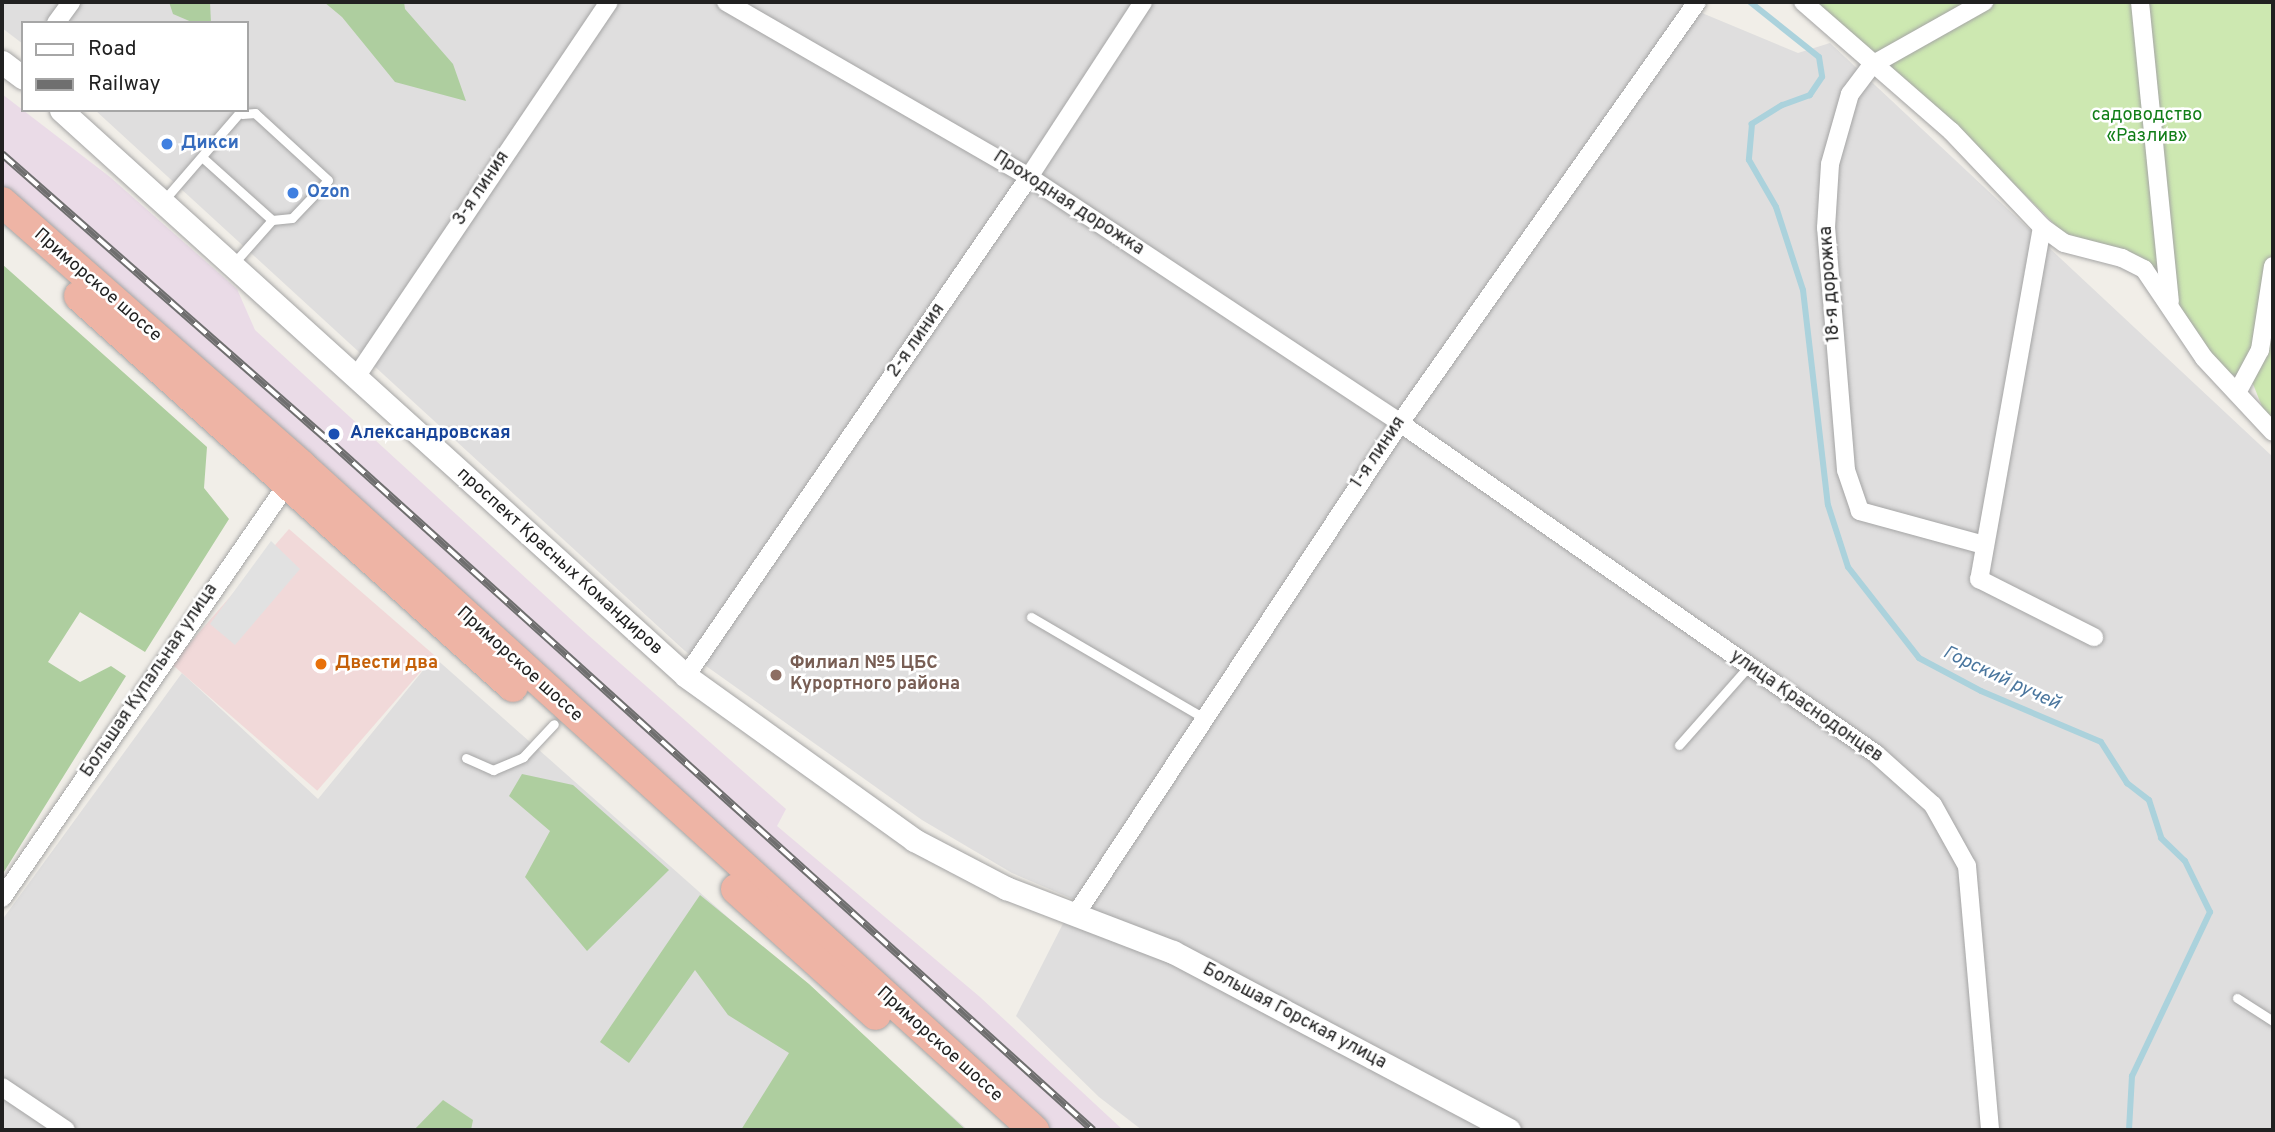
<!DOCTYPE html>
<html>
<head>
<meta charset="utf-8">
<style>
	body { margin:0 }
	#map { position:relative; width:2275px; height:1132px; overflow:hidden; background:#f1eee8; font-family:Overpass,sans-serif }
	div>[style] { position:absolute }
	.residential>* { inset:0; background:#dfdede }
	.commercial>* { inset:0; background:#f1d9d9; transform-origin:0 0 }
	.industrial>* { inset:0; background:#eadbe7 }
	.grass>* { inset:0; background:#cde8b1 }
	.forest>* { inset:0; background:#aece9f }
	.parking>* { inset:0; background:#e1e1e1 }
	.stream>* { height:6px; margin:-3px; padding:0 3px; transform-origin:3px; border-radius:3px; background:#abd2dc }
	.roads { filter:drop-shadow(0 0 2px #a5a5a5) drop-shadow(0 0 2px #a5a5a5) }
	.service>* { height:9px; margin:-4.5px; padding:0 4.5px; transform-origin:4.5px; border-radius:4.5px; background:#fff }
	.minor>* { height:18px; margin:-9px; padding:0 9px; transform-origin:9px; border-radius:9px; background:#fff }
	.tertiary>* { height:23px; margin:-11.5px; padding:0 11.5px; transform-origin:11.5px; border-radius:11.5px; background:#fff }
	.trunk>* { height:30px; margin:-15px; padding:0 15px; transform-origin:15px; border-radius:15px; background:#eeb4a5 }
	.rail>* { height:8px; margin-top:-4px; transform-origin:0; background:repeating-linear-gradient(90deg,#fff 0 16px,#6f6f6f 0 32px); box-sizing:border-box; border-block:2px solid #6f6f6f }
	.dots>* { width:19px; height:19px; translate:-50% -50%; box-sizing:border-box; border:4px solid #fff; border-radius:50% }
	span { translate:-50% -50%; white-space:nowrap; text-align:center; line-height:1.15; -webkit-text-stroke:5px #fff; paint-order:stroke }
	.park-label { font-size:18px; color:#117e18 }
	.shop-label { font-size:18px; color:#366cbe; font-weight:700 }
	.left { translate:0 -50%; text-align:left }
	.street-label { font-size:18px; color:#212121 }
	.transit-label { font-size:18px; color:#164399; font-weight:700 }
	.food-label { font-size:18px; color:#c56008; font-weight:700 }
	.education-label { font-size:18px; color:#785e54; font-weight:700 }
	.water-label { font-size:19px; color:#4a769e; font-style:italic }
	.frame { position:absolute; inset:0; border:4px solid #212121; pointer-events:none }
	.legend { position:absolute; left:21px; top:21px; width:228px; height:91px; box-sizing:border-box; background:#fff; border:2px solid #a6a6a6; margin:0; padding:9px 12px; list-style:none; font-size:21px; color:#212121 }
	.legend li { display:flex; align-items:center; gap:14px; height:35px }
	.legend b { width:35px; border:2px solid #a6a6a6 }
</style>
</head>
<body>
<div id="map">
	<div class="residential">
		<i style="clip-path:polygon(2px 2px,1689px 2px,1702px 13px,1798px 53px,1830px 43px,2273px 457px,2273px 1130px,1142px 1130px,1099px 1097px,1016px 1016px,1075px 900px,1012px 873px,922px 820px,685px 651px,95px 110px,247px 110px,247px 23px,23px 23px,23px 44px,2px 28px)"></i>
		<i style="clip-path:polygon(434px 657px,968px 1130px,2px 1130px,2px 920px,182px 673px,318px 799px)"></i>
	</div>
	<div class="commercial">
		<i style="left:289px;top:529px;width:193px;height:179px;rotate:41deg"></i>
	</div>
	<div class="industrial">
		<i style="clip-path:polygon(2px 94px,110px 177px,237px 289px,255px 330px,588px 635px,786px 809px,777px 826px,980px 997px,1123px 1130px,1049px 1130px,2px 187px)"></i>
	</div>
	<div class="grass">
		<i style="clip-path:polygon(1815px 2px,2273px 2px,2273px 420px,2265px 414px,2253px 384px,2198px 359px,2159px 305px,2142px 258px,2063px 233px,1947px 116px)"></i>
	</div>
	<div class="forest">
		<i style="clip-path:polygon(169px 2px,210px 2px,211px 23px,194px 23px,173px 14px)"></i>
		<i style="clip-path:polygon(324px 2px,404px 2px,405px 9px,453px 64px,466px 101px,395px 82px,342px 17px)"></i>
		<i style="clip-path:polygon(2px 264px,207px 447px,204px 488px,229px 519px,145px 652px,80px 612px,48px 662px,80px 682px,111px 666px,126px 676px,2px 875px)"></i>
		<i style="clip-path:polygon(522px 774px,573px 785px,669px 870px,587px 951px,525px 877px,550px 831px,509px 796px)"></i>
		<i style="clip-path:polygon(700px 895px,809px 984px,966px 1130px,741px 1130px,789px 1053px,728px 1015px,695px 970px,629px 1063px,600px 1042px)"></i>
		<i style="clip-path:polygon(443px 1100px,473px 1120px,471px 1130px,414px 1130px)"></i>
	</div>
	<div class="parking">
		<i style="clip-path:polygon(271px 541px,300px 569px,235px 645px,210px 624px)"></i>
	</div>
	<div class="stream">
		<i style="left:1750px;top:2px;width:88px;rotate:38.6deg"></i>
		<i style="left:1819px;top:57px;width:20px;rotate:81deg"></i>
		<i style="left:1822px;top:77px;width:22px;rotate:124deg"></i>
		<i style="left:1810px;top:95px;width:30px;rotate:160deg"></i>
		<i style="left:1782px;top:105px;width:36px;rotate:148deg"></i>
		<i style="left:1752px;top:124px;width:36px;rotate:95deg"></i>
		<i style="left:1749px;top:160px;width:54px;rotate:60.1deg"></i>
		<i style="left:1776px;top:207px;width:87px;rotate:72deg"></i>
		<i style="left:1803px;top:290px;width:216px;rotate:83.4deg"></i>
		<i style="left:1828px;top:505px;width:65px;rotate:72.1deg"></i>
		<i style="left:1848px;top:567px;width:115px;rotate:52deg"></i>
		<i style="left:1919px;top:658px;width:70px;rotate:28deg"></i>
		<i style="left:1981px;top:691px;width:130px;rotate:23deg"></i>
		<i style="left:2101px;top:742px;width:49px;rotate:57.6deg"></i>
		<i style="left:2127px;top:783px;width:28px;rotate:38deg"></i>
		<i style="left:2149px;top:800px;width:40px;rotate:72deg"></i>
		<i style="left:2161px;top:838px;width:33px;rotate:44deg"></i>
		<i style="left:2185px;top:861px;width:57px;rotate:63.9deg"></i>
		<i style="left:2210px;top:912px;width:182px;rotate:115.4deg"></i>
		<i style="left:2132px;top:1076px;width:54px;rotate:93.2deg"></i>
	</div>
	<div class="roads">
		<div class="service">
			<i style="left:203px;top:158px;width:93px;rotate:41.9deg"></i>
			<i style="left:164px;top:200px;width:116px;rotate:-49.2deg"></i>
			<i style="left:233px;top:264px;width:59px;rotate:-48.4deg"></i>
			<i style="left:272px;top:220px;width:20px;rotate:-6deg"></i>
			<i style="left:292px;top:218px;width:52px;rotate:-46.5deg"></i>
			<i style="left:328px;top:180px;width:99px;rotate:-137.5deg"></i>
			<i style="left:255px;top:113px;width:13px;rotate:176deg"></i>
			<i style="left:1031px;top:617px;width:200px;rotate:30.3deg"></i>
			<i style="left:1679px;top:745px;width:106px;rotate:-48.5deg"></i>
			<i style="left:466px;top:758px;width:30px;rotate:24deg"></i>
			<i style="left:493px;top:770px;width:33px;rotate:-23deg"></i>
			<i style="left:523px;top:757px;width:45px;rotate:-46.8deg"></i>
			<i style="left:2237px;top:998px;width:43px;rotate:32.6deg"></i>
		</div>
		<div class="minor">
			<i style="left:726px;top:2px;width:350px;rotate:30deg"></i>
			<i style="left:1029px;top:177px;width:445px;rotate:33.5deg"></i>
			<i style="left:1400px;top:423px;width:580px;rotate:34.81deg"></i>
			<i style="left:1876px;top:754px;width:76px;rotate:41.8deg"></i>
			<i style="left:1933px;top:805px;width:70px;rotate:60.9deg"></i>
			<i style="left:1967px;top:866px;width:265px;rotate:85deg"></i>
			<i style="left:1803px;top:2px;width:196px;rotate:41.1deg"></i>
			<i style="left:1951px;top:131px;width:132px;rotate:46.5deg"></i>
			<i style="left:2042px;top:227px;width:27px;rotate:36deg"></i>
			<i style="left:2064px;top:243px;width:60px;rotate:14.5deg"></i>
			<i style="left:2122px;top:258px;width:25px;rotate:27deg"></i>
			<i style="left:2144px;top:269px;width:107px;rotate:56deg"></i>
			<i style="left:2204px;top:358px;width:101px;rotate:47deg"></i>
			<i style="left:2140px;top:2px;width:301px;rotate:84.3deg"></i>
			<i style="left:56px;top:23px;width:26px;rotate:-54deg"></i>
			<i style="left:2042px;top:227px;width:358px;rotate:100.1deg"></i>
			<i style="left:1979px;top:579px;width:129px;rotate:26.8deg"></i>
			<i style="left:356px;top:377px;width:452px;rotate:-56deg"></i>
			<i style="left:2238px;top:391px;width:47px;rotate:-61.8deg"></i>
			<i style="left:2260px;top:350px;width:85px;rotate:-81.2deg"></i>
			<i style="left:1984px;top:545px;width:129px;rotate:-164.7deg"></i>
			<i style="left:1860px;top:511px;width:43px;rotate:-108.9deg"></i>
			<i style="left:1846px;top:470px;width:243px;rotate:-94.7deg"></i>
			<i style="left:1826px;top:228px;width:64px;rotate:-86.4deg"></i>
			<i style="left:1830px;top:164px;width:73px;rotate:-74.1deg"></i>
			<i style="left:1850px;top:94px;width:36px;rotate:-53deg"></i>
			<i style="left:1872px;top:65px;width:129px;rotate:-29.4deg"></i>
			<i style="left:686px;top:676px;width:606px;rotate:-55.5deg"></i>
			<i style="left:1029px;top:177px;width:209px;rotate:-56.9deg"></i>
			<i style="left:2px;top:898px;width:511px;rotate:-55.44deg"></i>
			<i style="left:1076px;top:914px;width:588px;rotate:-56.58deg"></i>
			<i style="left:1400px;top:423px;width:515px;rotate:-54.8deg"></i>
			<i style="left:2px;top:1087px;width:77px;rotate:33.9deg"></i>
		</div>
		<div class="tertiary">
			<i style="left:2px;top:62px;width:26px;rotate:37deg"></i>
			<i style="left:61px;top:110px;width:843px;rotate:42.16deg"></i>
			<i style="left:686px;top:676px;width:281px;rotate:35.7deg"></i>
			<i style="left:914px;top:840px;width:104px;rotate:27.6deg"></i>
			<i style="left:1006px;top:888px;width:179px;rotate:21deg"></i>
			<i style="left:1173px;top:952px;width:380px;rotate:27.9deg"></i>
		</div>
		<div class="trunk">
			<i style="left:2px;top:202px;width:398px;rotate:41.3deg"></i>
			<i style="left:301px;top:465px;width:990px;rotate:42.22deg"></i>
			<i style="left:79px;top:296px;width:584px;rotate:42.02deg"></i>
			<i style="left:736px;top:889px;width:188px;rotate:42deg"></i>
		</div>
	</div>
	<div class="rail">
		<i style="left:2px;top:154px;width:435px;rotate:41.3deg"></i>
		<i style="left:329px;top:441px;width:1029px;rotate:42.05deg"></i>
	</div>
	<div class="dots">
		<i style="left:167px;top:144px;background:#3f7fe0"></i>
		<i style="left:293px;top:193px;background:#3f7fe0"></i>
		<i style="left:334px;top:434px;background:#1a4fb4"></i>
		<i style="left:321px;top:664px;background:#e8710a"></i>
		<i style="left:776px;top:675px;background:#8d6e63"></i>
	</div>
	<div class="park-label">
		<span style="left:2147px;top:127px">садоводство<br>«Разлив»</span>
	</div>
	<div class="shop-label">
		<span class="left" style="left:181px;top:144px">Дикси</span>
		<span class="left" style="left:307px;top:193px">Ozon</span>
	</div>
	<div class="street-label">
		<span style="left:482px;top:189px;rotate:-56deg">3-я линия</span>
		<span style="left:1068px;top:204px;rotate:33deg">Проходная дорожка</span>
		<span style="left:1831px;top:284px;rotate:-94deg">18-я дорожка</span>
		<span style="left:97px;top:286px;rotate:41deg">Приморское шоссе</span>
		<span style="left:917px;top:341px;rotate:-55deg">2-я линия</span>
		<span style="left:1379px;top:453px;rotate:-56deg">1-я линия</span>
		<span style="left:559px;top:562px;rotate:42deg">проспект Красных Командиров</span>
		<span style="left:519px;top:665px;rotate:42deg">Приморское шоссе</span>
		<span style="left:150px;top:681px;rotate:-56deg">Большая Купальная улица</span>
		<span style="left:1806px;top:707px;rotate:35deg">улица Краснодонцев</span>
		<span style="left:1294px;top:1017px;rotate:28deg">Большая Горская улица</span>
		<span style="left:939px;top:1045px;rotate:42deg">Приморское шоссе</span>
	</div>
	<div class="transit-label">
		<span class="left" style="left:350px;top:434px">Александровская</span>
	</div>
	<div class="food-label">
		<span class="left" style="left:335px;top:664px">Двести два</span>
	</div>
	<div class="education-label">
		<span class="left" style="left:790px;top:675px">Филиал №5 ЦБС<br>Курортного района</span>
	</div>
	<div class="water-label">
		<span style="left:2001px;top:679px;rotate:25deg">Горский ручей</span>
	</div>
	<div class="frame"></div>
	<ul class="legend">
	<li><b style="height:9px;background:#fff"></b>Road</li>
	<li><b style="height:9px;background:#6f6f6f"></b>Railway</li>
	</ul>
</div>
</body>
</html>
